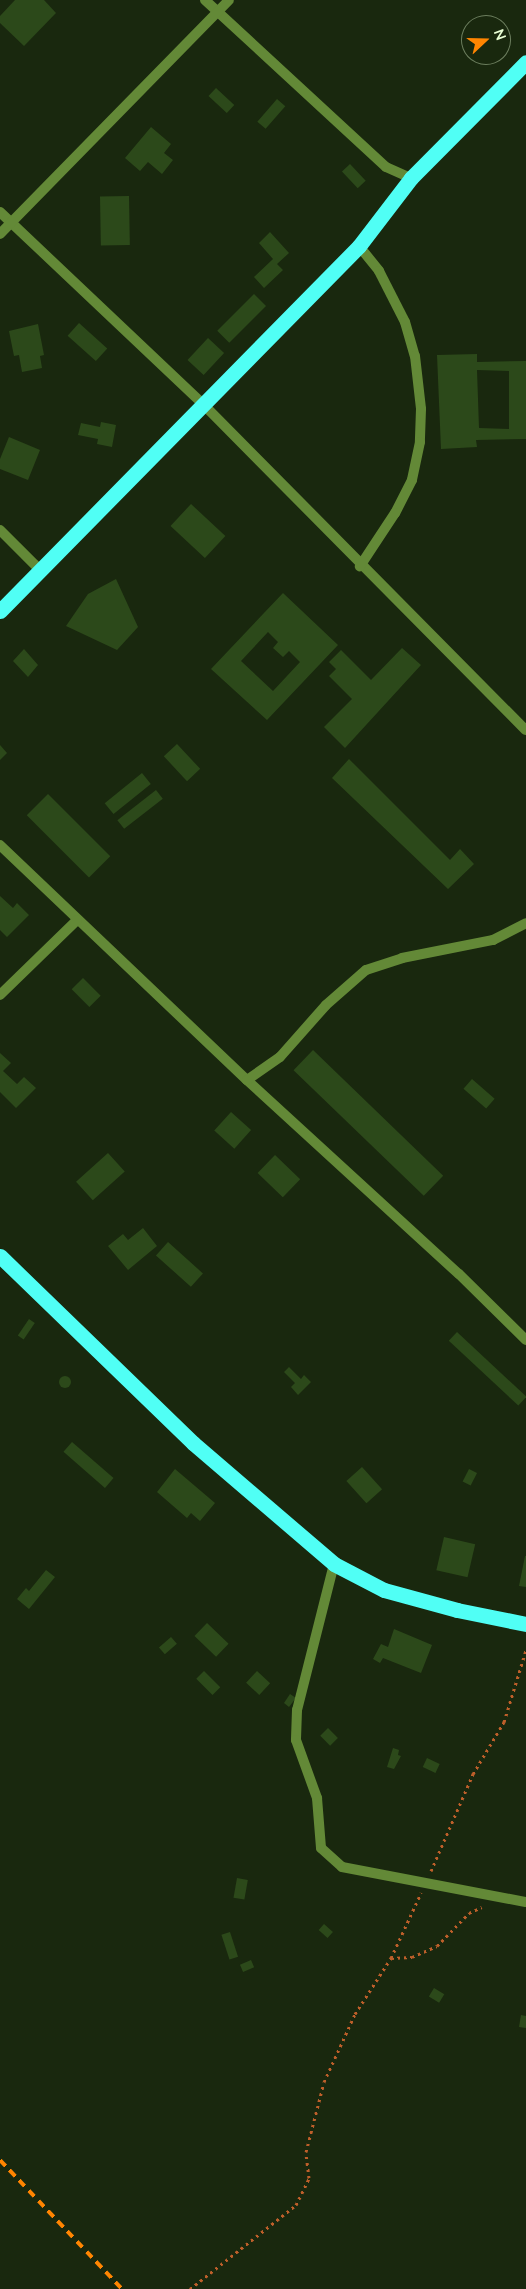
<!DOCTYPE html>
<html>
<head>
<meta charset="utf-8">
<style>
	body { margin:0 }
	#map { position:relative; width:526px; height:2289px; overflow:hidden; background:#19280e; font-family:"Nunito Sans",sans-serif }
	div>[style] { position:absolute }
	.building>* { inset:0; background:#2c491a; transform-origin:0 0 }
	.round { border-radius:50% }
	.path>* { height:3px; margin-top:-1.5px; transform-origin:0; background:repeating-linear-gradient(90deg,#be5f2a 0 2.5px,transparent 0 6.5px) }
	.street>* { height:10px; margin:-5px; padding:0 5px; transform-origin:5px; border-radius:5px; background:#638937 }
	.highway>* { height:15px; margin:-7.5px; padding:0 7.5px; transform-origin:7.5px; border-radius:7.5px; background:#50fff5 }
	.rail>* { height:4px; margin-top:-2px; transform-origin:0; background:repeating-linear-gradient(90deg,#ff8501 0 8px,transparent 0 14px) }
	span { translate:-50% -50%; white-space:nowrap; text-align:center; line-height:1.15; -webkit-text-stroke:5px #19280e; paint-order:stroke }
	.north { position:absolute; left:461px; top:15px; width:50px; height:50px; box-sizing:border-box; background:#19280e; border:1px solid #6c7e5e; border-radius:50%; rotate:69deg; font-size:14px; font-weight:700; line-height:20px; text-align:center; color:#e9ffd5 }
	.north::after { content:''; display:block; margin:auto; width:18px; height:22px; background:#ff8501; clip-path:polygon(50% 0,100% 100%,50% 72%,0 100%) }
</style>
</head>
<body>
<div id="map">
	<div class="building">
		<i style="clip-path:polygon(15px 0,44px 0,56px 13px,24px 46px,0 23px,0 16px)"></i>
		<i style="left:216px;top:88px;width:25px;height:11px;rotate:43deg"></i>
		<i style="left:277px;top:99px;width:11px;height:30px;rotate:41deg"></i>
		<i style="clip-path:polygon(151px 127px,171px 144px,164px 153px,173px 160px,162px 174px,148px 162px,140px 171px,125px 158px)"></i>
		<i style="left:350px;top:164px;width:23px;height:11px;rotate:47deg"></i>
		<i style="left:129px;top:196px;width:49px;height:29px;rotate:89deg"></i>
		<i style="clip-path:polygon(270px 232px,289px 253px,277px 264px,283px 270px,264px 288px,254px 277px,273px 259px,259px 243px)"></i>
		<i style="left:254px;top:294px;width:17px;height:52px;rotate:45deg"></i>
		<i style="left:79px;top:323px;width:38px;height:17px;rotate:42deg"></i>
		<i style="clip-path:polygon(38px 324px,44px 355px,40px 356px,42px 368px,22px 372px,19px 355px,14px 356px,9px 331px)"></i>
		<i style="left:208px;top:338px;width:22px;height:30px;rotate:43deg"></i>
		<i style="clip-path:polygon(evenodd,477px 354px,477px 362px,526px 361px,526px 439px,476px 440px,477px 447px,441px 449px,437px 355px,477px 354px,477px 370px,509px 371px,509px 429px,479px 428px,477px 370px)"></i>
		<i style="clip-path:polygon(101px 422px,116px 425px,112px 447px,97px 444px,98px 439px,78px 435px,81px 423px,100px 427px)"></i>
		<i style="clip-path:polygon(9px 437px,40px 450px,28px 480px,0 469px,0 459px)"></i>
		<i style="left:191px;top:504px;width:47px;height:30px;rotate:43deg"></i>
		<i style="clip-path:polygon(116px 579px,138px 627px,117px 650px,66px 626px,88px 594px)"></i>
		<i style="clip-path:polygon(evenodd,283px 593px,338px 645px,267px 720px,211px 669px,283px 593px,268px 632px,278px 642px,273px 648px,283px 657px,289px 651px,300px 662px,273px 691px,241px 661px,268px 632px)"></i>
		<i style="clip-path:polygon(402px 648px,421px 665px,345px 748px,324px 727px,352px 699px,329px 676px,336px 669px,329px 662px,341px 650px,371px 680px)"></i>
		<i style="clip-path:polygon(24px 649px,38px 665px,28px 677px,13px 661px)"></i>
		<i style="left:177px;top:744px;width:34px;height:18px;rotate:47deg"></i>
		<i style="clip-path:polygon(0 745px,7px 753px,0 760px)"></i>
		<i style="clip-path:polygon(349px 759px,450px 860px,460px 849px,474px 864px,448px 889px,332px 778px)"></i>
		<i style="left:142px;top:773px;width:14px;height:48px;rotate:51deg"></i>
		<i style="left:156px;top:790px;width:11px;height:49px;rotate:52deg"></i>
		<i style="left:48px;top:794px;width:88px;height:30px;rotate:45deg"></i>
		<i style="clip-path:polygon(0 896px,13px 908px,17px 903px,29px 915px,7px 937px,0 930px)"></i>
		<i style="left:83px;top:978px;width:25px;height:16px;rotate:45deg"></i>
		<i style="left:313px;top:1050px;width:181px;height:28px;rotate:44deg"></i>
		<i style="clip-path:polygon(0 1053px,11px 1063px,3px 1071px,17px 1084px,24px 1077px,36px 1088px,16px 1108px,0 1092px)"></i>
		<i style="left:472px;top:1079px;width:30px;height:13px;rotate:41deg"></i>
		<i style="left:231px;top:1112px;width:27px;height:25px;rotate:42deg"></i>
		<i style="left:108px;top:1153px;width:25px;height:43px;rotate:48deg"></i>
		<i style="left:275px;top:1155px;width:35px;height:25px;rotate:44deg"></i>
		<i style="clip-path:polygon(143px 1228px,157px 1246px,128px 1270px,108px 1246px,123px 1234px,128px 1240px)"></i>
		<i style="left:168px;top:1242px;width:47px;height:18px;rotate:42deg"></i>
		<i style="left:29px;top:1319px;width:7px;height:20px;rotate:34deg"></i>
		<i style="left:457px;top:1332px;width:95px;height:12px;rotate:43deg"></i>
		<i style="clip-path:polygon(289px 1367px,301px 1379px,304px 1375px,311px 1382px,298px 1395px,291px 1387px,295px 1383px,284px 1372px)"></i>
		<i class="round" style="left:59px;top:1376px;width:12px;height:12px"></i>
		<i style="left:72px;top:1442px;width:55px;height:13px;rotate:41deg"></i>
		<i style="left:362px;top:1467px;width:30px;height:21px;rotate:48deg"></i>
		<i style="clip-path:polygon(175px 1469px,215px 1503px,200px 1521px,191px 1513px,187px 1518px,157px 1492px)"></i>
		<i style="left:469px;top:1469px;width:9px;height:14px;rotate:27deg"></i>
		<i style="left:444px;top:1537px;width:32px;height:34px;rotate:13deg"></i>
		<i style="clip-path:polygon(525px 1556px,526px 1556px,526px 1587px,519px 1586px)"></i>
		<i style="clip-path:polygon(46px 1570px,55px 1577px,29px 1609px,17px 1599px,26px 1588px,29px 1591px)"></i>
		<i style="left:207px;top:1623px;width:30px;height:18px;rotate:44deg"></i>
		<i style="clip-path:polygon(394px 1629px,432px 1645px,421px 1673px,383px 1658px,380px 1663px,373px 1659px,381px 1644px,388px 1647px)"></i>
		<i style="left:171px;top:1637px;width:9px;height:16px;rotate:49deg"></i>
		<i style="left:204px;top:1671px;width:23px;height:11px;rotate:45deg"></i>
		<i style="left:257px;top:1671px;width:18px;height:16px;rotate:43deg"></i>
		<i style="clip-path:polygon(290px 1694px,296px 1698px,289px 1707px,284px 1703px)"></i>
		<i style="left:328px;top:1728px;width:14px;height:11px;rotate:45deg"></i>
		<i style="clip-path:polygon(393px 1748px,399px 1750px,398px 1755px,401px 1756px,394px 1769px,387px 1767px)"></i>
		<i style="left:427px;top:1758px;width:14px;height:10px;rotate:25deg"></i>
		<i style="left:237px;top:1878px;width:11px;height:20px;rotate:10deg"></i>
		<i style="left:324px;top:1924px;width:12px;height:8px;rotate:42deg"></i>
		<i style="left:230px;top:1932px;width:26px;height:9px;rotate:72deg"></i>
		<i style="left:251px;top:1960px;width:8px;height:12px;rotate:67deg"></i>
		<i style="left:434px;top:1988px;width:12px;height:10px;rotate:31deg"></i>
		<i style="clip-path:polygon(521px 2015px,526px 2016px,526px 2028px,519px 2027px)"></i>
	</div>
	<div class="path">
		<i style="left:431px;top:1871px;width:106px;rotate:-66.6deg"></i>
		<i style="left:473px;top:1774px;width:61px;rotate:-59.2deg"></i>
		<i style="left:504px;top:1722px;width:75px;rotate:-73deg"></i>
		<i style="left:391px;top:1958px;width:21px;rotate:-3deg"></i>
		<i style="left:412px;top:1957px;width:27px;rotate:-24deg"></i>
		<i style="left:437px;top:1946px;width:46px;rotate:-45.9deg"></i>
		<i style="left:469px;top:1913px;width:14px;rotate:-25deg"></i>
		<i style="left:190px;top:2289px;width:135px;rotate:-38.4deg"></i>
		<i style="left:296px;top:2205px;width:30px;rotate:-64deg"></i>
		<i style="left:309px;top:2178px;width:26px;rotate:-97deg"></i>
		<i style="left:306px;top:2152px;width:72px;rotate:-75.6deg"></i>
		<i style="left:324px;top:2082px;width:75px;rotate:-65.5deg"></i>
		<i style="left:355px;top:2014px;width:67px;rotate:-57.3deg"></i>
		<i style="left:391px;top:1958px;width:72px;rotate:-65.2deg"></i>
	</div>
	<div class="street">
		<i style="left:205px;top:0;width:246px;rotate:42.7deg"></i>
		<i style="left:386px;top:167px;width:27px;rotate:24deg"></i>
		<i style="left:0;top:212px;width:278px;rotate:43.4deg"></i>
		<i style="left:202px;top:403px;width:460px;rotate:45.3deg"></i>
		<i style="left:0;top:234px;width:327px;rotate:-45.6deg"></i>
		<i style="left:359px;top:246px;width:32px;rotate:51deg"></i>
		<i style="left:379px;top:271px;width:57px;rotate:63deg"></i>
		<i style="left:405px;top:322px;width:35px;rotate:74deg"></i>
		<i style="left:415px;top:356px;width:53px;rotate:83.5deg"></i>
		<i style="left:421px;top:409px;width:33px;rotate:92deg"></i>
		<i style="left:420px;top:442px;width:39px;rotate:102deg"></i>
		<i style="left:412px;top:480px;width:37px;rotate:117deg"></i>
		<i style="left:395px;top:513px;width:64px;rotate:123.4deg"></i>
		<i style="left:0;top:530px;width:55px;rotate:45deg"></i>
		<i style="left:0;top:845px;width:341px;rotate:43.6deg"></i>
		<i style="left:247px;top:1080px;width:287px;rotate:42.5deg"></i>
		<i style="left:459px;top:1274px;width:94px;rotate:44.6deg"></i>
		<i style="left:0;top:995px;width:107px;rotate:-44.2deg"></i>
		<i style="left:247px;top:1080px;width:40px;rotate:-34.9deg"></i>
		<i style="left:280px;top:1057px;width:69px;rotate:-48.5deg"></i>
		<i style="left:326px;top:1005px;width:53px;rotate:-41.2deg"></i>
		<i style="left:366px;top:970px;width:38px;rotate:-18deg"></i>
		<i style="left:402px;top:958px;width:93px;rotate:-11.2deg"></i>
		<i style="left:493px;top:940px;width:37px;rotate:-27deg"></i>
		<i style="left:334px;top:1564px;width:151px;rotate:104.2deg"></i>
		<i style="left:297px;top:1710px;width:30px;rotate:92deg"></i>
		<i style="left:296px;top:1740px;width:62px;rotate:70.1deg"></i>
		<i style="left:317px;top:1798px;width:50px;rotate:85.4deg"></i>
		<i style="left:321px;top:1848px;width:28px;rotate:42deg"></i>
		<i style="left:342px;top:1867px;width:187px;rotate:10.8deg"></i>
	</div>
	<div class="highway">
		<i style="left:0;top:611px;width:512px;rotate:-45.47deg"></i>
		<i style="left:359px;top:246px;width:86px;rotate:-52.6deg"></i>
		<i style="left:411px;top:178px;width:163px;rotate:-45.2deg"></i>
		<i style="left:0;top:1256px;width:269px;rotate:44.1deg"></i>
		<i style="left:193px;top:1443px;width:186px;rotate:40.6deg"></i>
		<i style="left:334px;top:1564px;width:56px;rotate:27.5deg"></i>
		<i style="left:384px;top:1590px;width:76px;rotate:15.3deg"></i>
		<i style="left:457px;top:1610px;width:70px;rotate:11.5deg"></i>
	</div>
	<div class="rail">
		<i style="left:0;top:2160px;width:178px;rotate:46.6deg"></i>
	</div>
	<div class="north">N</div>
</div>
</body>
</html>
